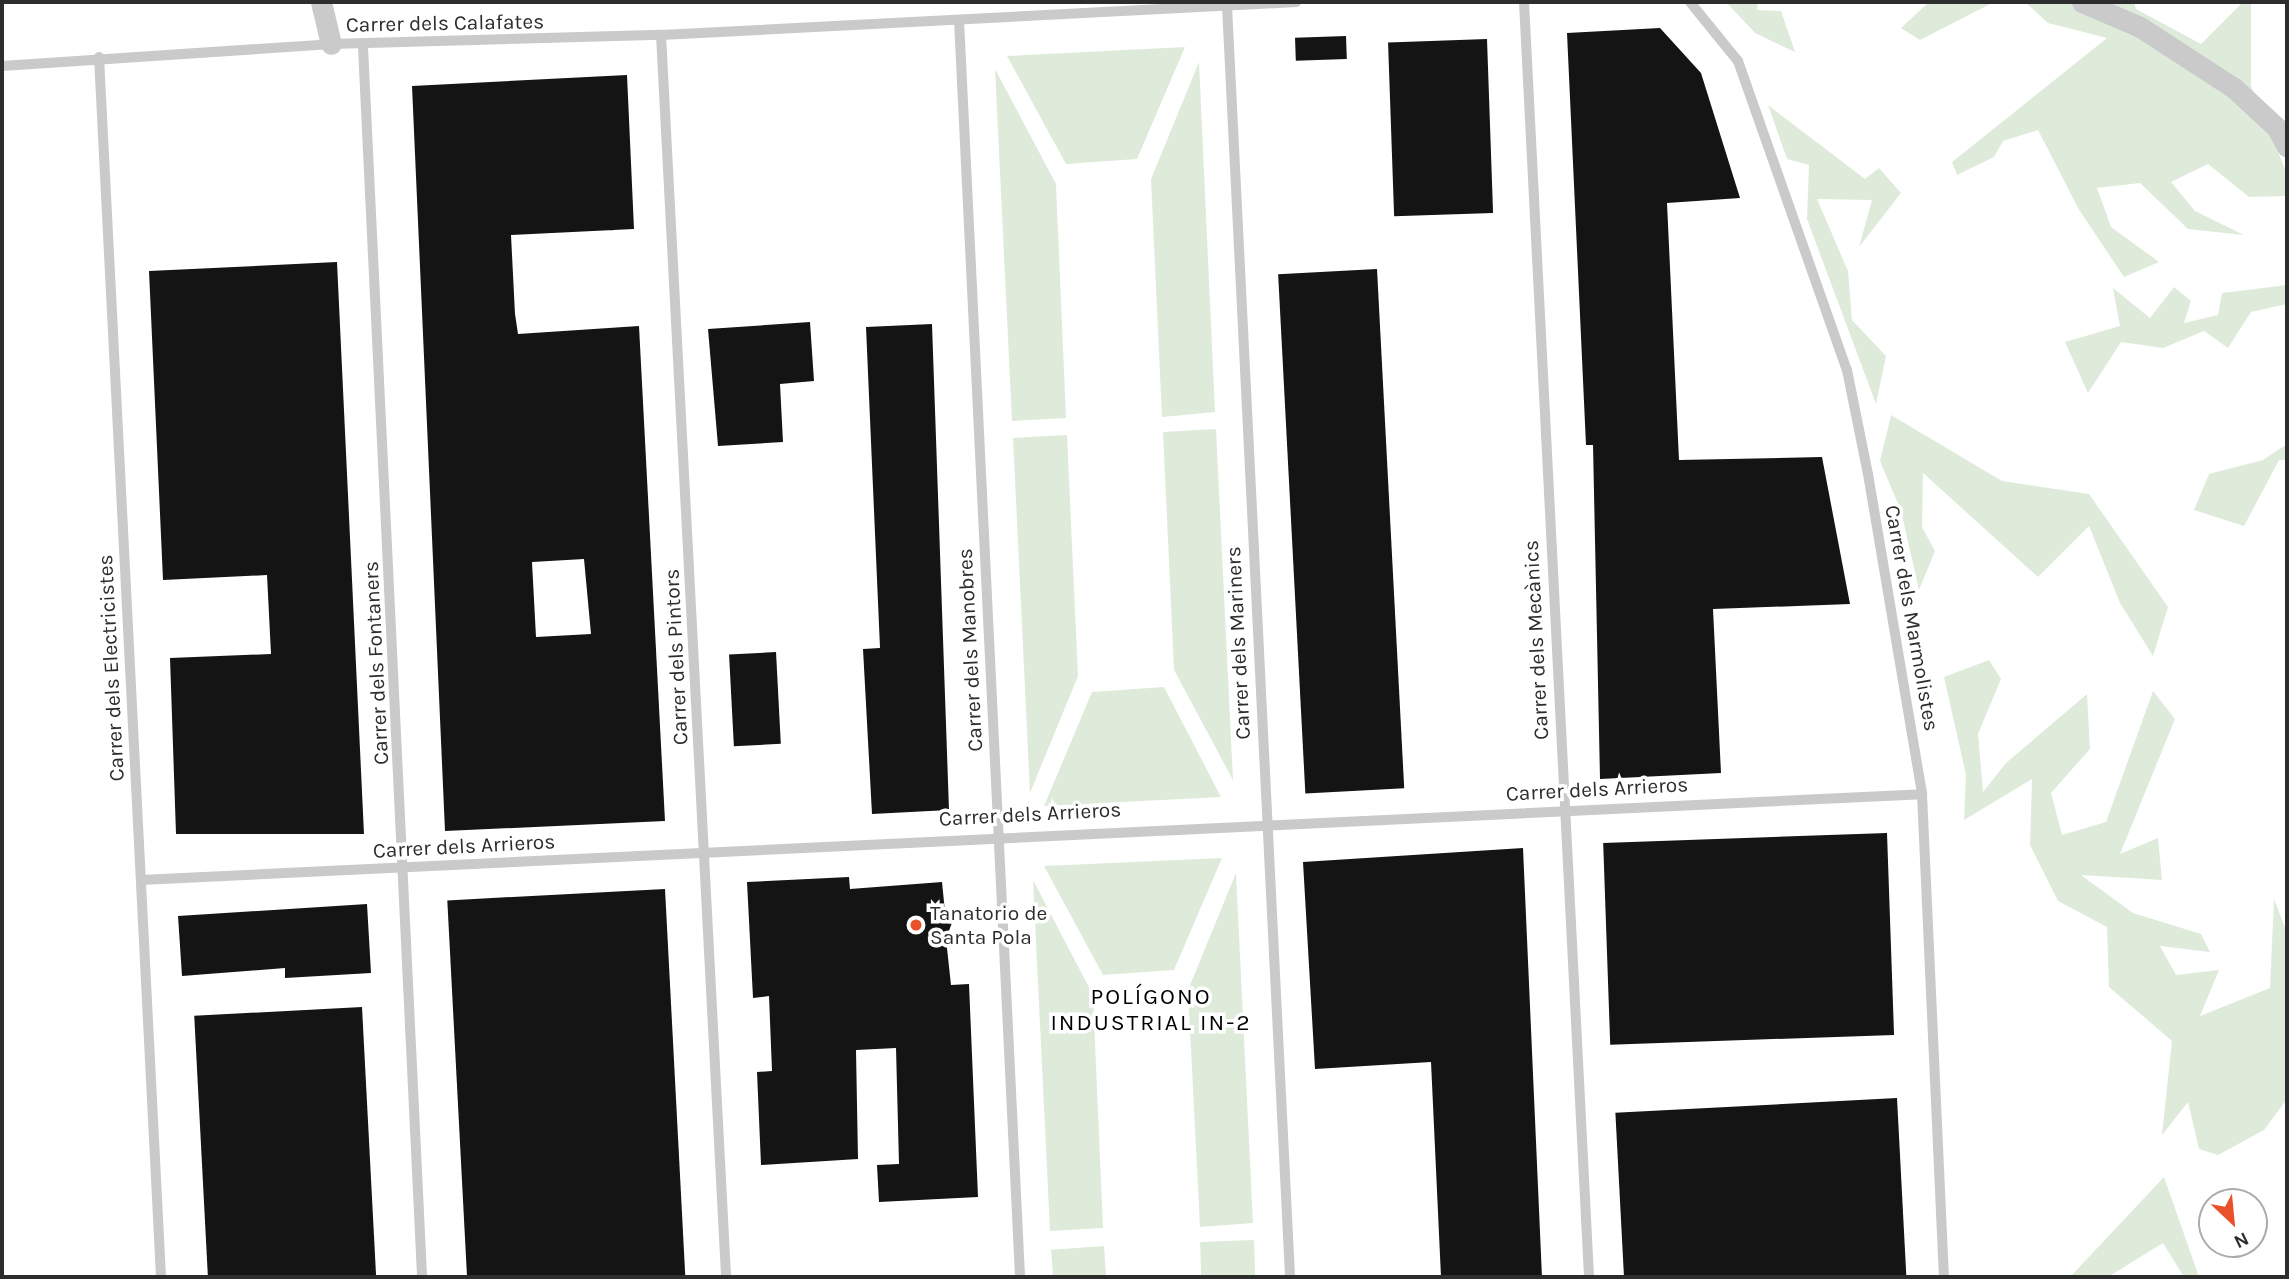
<!DOCTYPE html>
<html>
<head>
<meta charset="utf-8">
<style>
	body { margin:0 }
	#map { position:relative; width:2289px; height:1279px; overflow:hidden; background:#fff; font-family:Karla,sans-serif }
	div>[style] { position:absolute }
	.green>* { inset:0; background:#dfebda; transform-origin:0 0 }
	.building>* { inset:0; background:#141414; transform-origin:0 0 }
	.lane>* { height:10px; margin:-5px; padding:0 5px; transform-origin:5px; border-radius:5px; background:#cacaca }
	.street>* { height:21px; margin:-10.5px; padding:0 10.5px; transform-origin:10.5px; border-radius:10.5px; background:#cacaca }
	.dots>* { width:19px; height:19px; translate:-50% -50%; box-sizing:border-box; border:4px solid #fff; border-radius:50% }
	span { translate:-50% -50%; white-space:nowrap; text-align:center; line-height:1.15; -webkit-text-stroke:7px #fff; paint-order:stroke }
	.street-label { font-size:21px; color:#2d2d2d }
	.poi-label { font-size:21px; color:#2d2d2d }
	.left { translate:0 -50%; text-align:left }
	.neighbourhood-label { font-size:23px; color:#000; letter-spacing:2px }
	.frame { position:absolute; inset:0; border:4px solid #2d2d2d; pointer-events:none }
	.north { position:absolute; left:2198px; top:1188px; width:70px; height:70px; box-sizing:border-box; background:#fff; border:2px solid #ababab; border-radius:50%; rotate:154deg; font-size:19px; font-weight:700; line-height:28px; text-align:center; color:#2d2d2d }
	.north::after { content:''; display:block; margin:auto; width:24px; height:32px; background:#e9512a; clip-path:polygon(50% 0,100% 100%,50% 72%,0 100%) }
</style>
</head>
<body>
<div id="map">
	<div class="green">
		<i style="clip-path:polygon(1726px 2px,1758px 2px,1757px 10px,1781px 11px,1795px 52px,1755px 33px)"></i>
		<i style="clip-path:polygon(1929px 2px,1994px 2px,1920px 40px,1901px 28px)"></i>
		<i style="clip-path:polygon(2025px 2px,2134px 2px,2136px 9px,2201px 44px,2243px 2px,2251px 2px,2251px 86px,2287px 174px,2287px 196px,2249px 197px,2208px 164px,2171px 182px,2195px 211px,2244px 235px,2188px 229px,2140px 183px,2097px 188px,2111px 227px,2159px 262px,2124px 277px,2078px 208px,2038px 130px,2003px 141px,1994px 157px,1957px 175px,1952px 162px,2107px 38px,2048px 23px)"></i>
		<i style="clip-path:polygon(1185px 47px,1137px 159px,1066px 164px,1007px 56px)"></i>
		<i style="clip-path:polygon(1199px 62px,1215px 412px,1162px 417px,1151px 179px)"></i>
		<i style="clip-path:polygon(995px 69px,1056px 184px,1066px 418px,1012px 421px)"></i>
		<i style="clip-path:polygon(1768px 105px,1865px 179px,1879px 168px,1901px 193px,1859px 247px,1872px 200px,1817px 199px,1848px 271px,1852px 320px,1886px 356px,1876px 404px,1807px 219px,1809px 165px,1787px 159px)"></i>
		<i style="clip-path:polygon(2287px 285px,2287px 304px,2251px 312px,2228px 348px,2204px 331px,2163px 348px,2121px 342px,2088px 393px,2065px 342px,2120px 326px,2113px 288px,2150px 318px,2174px 287px,2191px 301px,2184px 323px,2218px 315px,2222px 293px)"></i>
		<i style="clip-path:polygon(1891px 415px,2002px 481px,2089px 494px,2168px 607px,2153px 656px,2120px 603px,2089px 526px,2038px 577px,1923px 473px,1922px 527px,1935px 551px,1919px 590px,1901px 511px,1880px 461px)"></i>
		<i style="clip-path:polygon(1216px 429px,1233px 780px,1174px 670px,1163px 432px)"></i>
		<i style="clip-path:polygon(1067px 435px,1078px 676px,1030px 793px,1013px 438px)"></i>
		<i style="clip-path:polygon(2287px 444px,2287px 460px,2279px 460px,2244px 526px,2194px 510px,2209px 474px,2263px 460px)"></i>
		<i style="clip-path:polygon(1989px 660px,2001px 679px,1978px 734px,1983px 792px,2006px 763px,2087px 694px,2090px 749px,2051px 793px,2062px 835px,2106px 822px,2153px 691px,2175px 719px,2120px 854px,2158px 838px,2162px 880px,2081px 875px,2133px 913px,2201px 934px,2210px 952px,2160px 946px,2176px 975px,2219px 970px,2200px 1016px,2270px 988px,2274px 899px,2287px 933px,2287px 1099px,2264px 1130px,2218px 1155px,2199px 1149px,2188px 1102px,2162px 1135px,2172px 1041px,2109px 987px,2107px 927px,2058px 901px,2030px 845px,2032px 779px,1964px 820px,1966px 775px,1944px 677px)"></i>
		<i style="clip-path:polygon(1164px 687px,1221px 797px,1044px 806px,1092px 692px)"></i>
		<i style="clip-path:polygon(1222px 858px,1174px 970px,1103px 975px,1044px 866px)"></i>
		<i style="clip-path:polygon(1236px 873px,1253px 1223px,1200px 1227px,1188px 990px)"></i>
		<i style="clip-path:polygon(1033px 880px,1093px 995px,1103px 1228px,1050px 1231px)"></i>
		<i style="clip-path:polygon(2164px 1177px,2199px 1277px,2184px 1277px,2163px 1243px,2108px 1277px,2070px 1277px)"></i>
		<i style="left:1254px;top:1240px;width:37px;height:54px;rotate:88deg"></i>
		<i style="left:1104px;top:1246px;width:31px;height:53px;rotate:86deg"></i>
	</div>
	<div class="building">
		<i style="clip-path:polygon(1660px 28px,1701px 73px,1740px 198px,1667px 203px,1679px 460px,1822px 457px,1850px 604px,1713px 609px,1721px 773px,1600px 779px,1593px 445px,1586px 445px,1567px 33px)"></i>
		<i style="left:1346px;top:36px;width:23px;height:51px;rotate:88deg"></i>
		<i style="left:1487px;top:39px;width:174px;height:99px;rotate:88deg"></i>
		<i style="clip-path:polygon(evenodd,627px 75px,634px 229px,511px 235px,515px 314px,518px 334px,639px 326px,665px 821px,445px 831px,412px 86px,627px 75px,584px 559px,591px 634px,536px 637px,532px 562px,584px 559px)"></i>
		<i style="clip-path:polygon(337px 262px,364px 834px,176px 834px,170px 658px,271px 654px,267px 575px,163px 580px,149px 271px)"></i>
		<i style="left:1377px;top:269px;width:520px;height:99px;rotate:87deg"></i>
		<i style="clip-path:polygon(810px 322px,814px 381px,780px 384px,783px 442px,718px 446px,708px 329px)"></i>
		<i style="clip-path:polygon(932px 324px,949px 810px,872px 814px,863px 649px,880px 648px,866px 327px)"></i>
		<i style="left:776px;top:652px;width:92px;height:47px;rotate:87deg"></i>
		<i style="left:1887px;top:833px;width:202px;height:284px;rotate:88deg"></i>
		<i style="clip-path:polygon(1523px 848px,1542px 1277px,1441px 1277px,1431px 1062px,1315px 1069px,1303px 862px)"></i>
		<i style="clip-path:polygon(849px 877px,850px 889px,942px 882px,945px 912px,953px 920px,946px 939px,951px 985px,969px 984px,978px 1197px,879px 1202px,877px 1165px,899px 1164px,896px 1048px,856px 1050px,858px 1159px,761px 1165px,757px 1072px,772px 1071px,769px 996px,753px 998px,747px 882px)"></i>
		<i style="left:665px;top:889px;width:388px;height:218px;rotate:87deg"></i>
		<i style="clip-path:polygon(367px 904px,371px 973px,285px 978px,285px 968px,182px 976px,178px 916px)"></i>
		<i style="left:362px;top:1007px;width:270px;height:168px;rotate:87deg"></i>
		<i style="left:1897px;top:1098px;width:179px;height:282px;rotate:87deg"></i>
	</div>
	<div class="lane">
		<i style="left:1524px;top:2px;width:1277px;rotate:87.08deg"></i>
		<i style="left:1690px;top:2px;width:76px;rotate:50.9deg"></i>
		<i style="left:1738px;top:61px;width:328px;rotate:70.6deg"></i>
		<i style="left:1847px;top:370px;width:106px;rotate:78.6deg"></i>
		<i style="left:1868px;top:474px;width:325px;rotate:80.4deg"></i>
		<i style="left:1922px;top:794px;width:484px;rotate:87.4deg"></i>
		<i style="left:1227px;top:6px;width:1273px;rotate:87.16deg"></i>
		<i style="left:959px;top:20px;width:1258px;rotate:87.22deg"></i>
		<i style="left:661px;top:35px;width:1244px;rotate:87deg"></i>
		<i style="left:363px;top:47px;width:1231px;rotate:87.25deg"></i>
		<i style="left:99px;top:57px;width:1222px;rotate:87.09deg"></i>
		<i style="left:2px;top:66px;width:330px;rotate:-3.8deg"></i>
		<i style="left:331px;top:44px;width:330px;rotate:-1.6deg"></i>
		<i style="left:661px;top:35px;width:636px;rotate:-2.97deg"></i>
		<i style="left:141px;top:880px;width:1783px;rotate:-2.76deg"></i>
	</div>
	<div class="street">
		<i style="left:321px;top:2px;width:43px;rotate:76.6deg"></i>
		<i style="left:2082px;top:2px;width:63px;rotate:23.3deg"></i>
		<i style="left:2140px;top:27px;width:112px;rotate:33deg"></i>
		<i style="left:2234px;top:88px;width:59px;rotate:42.9deg"></i>
		<i style="left:2277px;top:128px;width:21px;rotate:62deg"></i>
	</div>
	<div class="dots">
		<i style="left:916px;top:925px;background:#e9512a"></i>
	</div>
	<div class="street-label">
		<span style="left:445px;top:23px;rotate:-1deg">Carrer dels Calafates</span>
		<span style="left:1912px;top:618px;rotate:80deg">Carrer dels Marmolistes</span>
		<span style="left:1536px;top:640px;rotate:-93deg">Carrer dels Mecànics</span>
		<span style="left:1238px;top:643px;rotate:-93deg">Carrer dels Mariners</span>
		<span style="left:970px;top:650px;rotate:-93deg">Carrer dels Manobres</span>
		<span style="left:676px;top:657px;rotate:-93deg">Carrer dels Pintors</span>
		<span style="left:376px;top:663px;rotate:-93deg">Carrer dels Fontaners</span>
		<span style="left:111px;top:668px;rotate:-93deg">Carrer dels Electricistes</span>
		<span style="left:1597px;top:789px;rotate:-3deg">Carrer dels Arrieros</span>
		<span style="left:1030px;top:814px;rotate:-3deg">Carrer dels Arrieros</span>
		<span style="left:464px;top:846px;rotate:-3deg">Carrer dels Arrieros</span>
	</div>
	<div class="poi-label">
		<span class="left" style="left:930px;top:925px">Tanatorio de<br>Santa Pola</span>
	</div>
	<div class="neighbourhood-label">
		<span style="left:1151px;top:1010px">POLÍGONO<br>INDUSTRIAL IN-2</span>
	</div>
	<div class="frame"></div>
	<div class="north">N</div>
</div>
</body>
</html>
